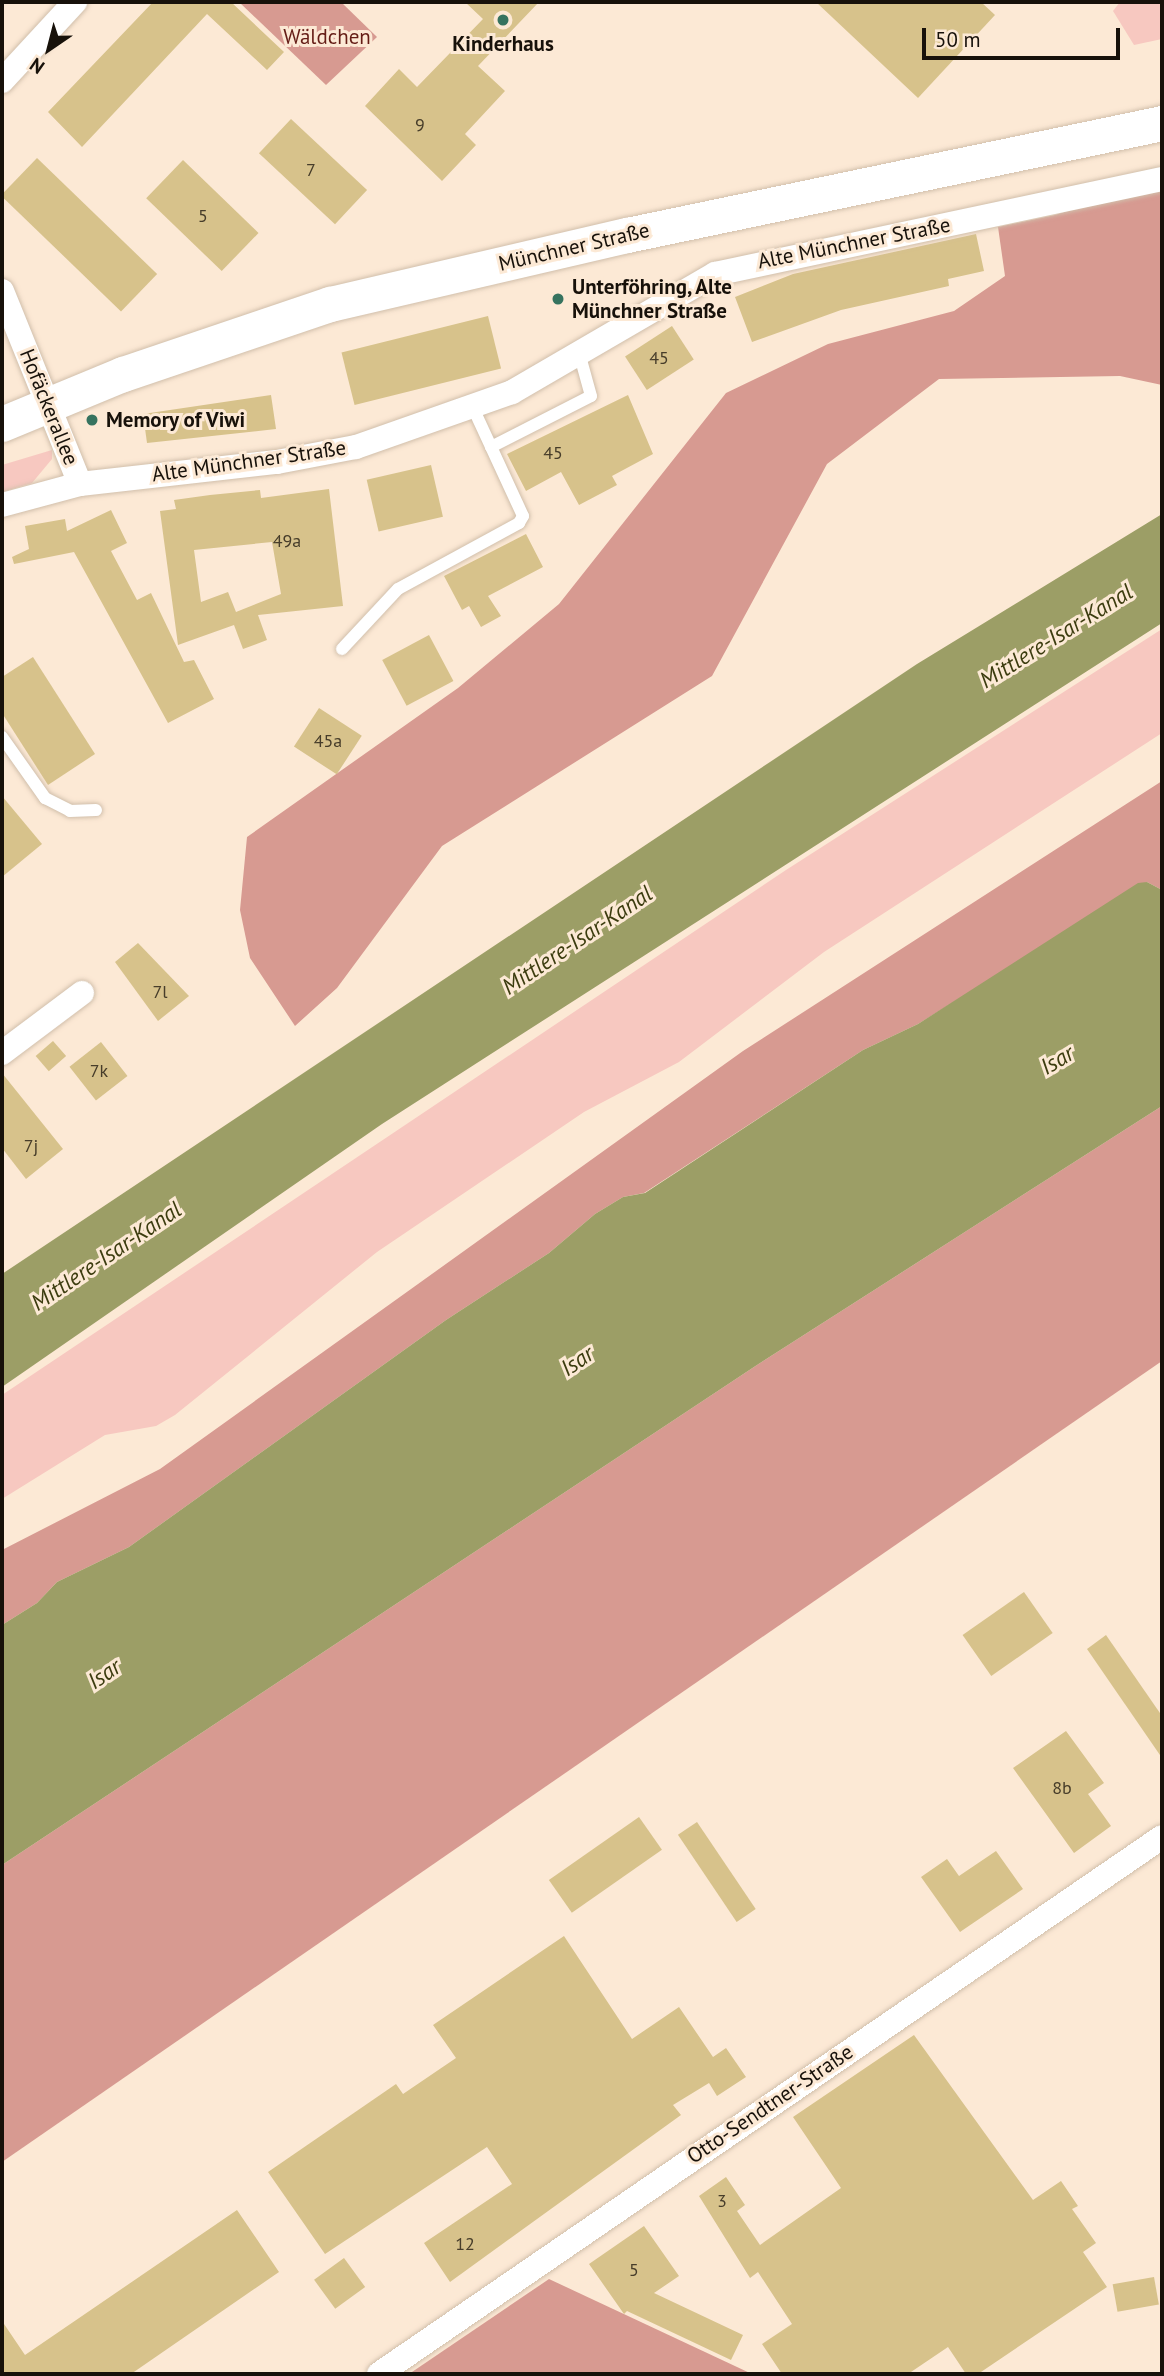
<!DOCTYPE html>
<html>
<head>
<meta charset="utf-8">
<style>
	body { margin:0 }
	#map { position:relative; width:1164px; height:2376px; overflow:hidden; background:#fce9d5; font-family:"PT Sans",sans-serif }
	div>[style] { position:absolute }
	.green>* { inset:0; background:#f7c8c0 }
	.forest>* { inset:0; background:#d79a91 }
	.water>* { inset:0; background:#9c9e66 }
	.building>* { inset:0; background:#d7c28b; transform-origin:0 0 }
	.roads { filter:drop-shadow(0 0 2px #d1bfab) drop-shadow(0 0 2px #d1bfab) }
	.lane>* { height:12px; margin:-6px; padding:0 6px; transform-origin:6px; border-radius:6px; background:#fff }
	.street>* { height:24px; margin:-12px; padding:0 12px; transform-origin:12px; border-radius:12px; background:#fff }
	.secondary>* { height:35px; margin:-17.5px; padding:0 17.5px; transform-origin:17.5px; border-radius:17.5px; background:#fff }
	.dots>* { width:19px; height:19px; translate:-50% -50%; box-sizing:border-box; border:4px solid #fce9d5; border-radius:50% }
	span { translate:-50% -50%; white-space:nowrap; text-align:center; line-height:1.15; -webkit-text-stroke:6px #fce9d5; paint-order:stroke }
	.number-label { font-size:18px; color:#473d2a }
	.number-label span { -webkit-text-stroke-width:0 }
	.park-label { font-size:21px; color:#651d16 }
	.poi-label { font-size:21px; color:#17110a; font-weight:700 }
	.left { translate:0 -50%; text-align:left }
	.street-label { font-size:21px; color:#17110a }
	.water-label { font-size:23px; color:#3c3c0f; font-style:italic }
	.frame { position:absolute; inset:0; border:4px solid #17110a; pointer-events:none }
	.north { position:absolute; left:14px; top:14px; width:70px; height:70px; -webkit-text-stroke:5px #fce9d5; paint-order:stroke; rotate:215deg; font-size:19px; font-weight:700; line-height:28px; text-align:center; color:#17110a }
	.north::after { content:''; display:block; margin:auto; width:24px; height:32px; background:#17110a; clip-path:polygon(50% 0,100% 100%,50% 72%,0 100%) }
	.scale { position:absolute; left:922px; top:28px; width:198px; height:32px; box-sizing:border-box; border:4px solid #17110a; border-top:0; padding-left:9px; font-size:21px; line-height:24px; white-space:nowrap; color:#17110a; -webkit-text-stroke:5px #fce9d5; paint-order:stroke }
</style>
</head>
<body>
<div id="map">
	<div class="green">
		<i style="clip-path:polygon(1120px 2px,1162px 2px,1162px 39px,1134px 45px,1113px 11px)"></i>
		<i style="clip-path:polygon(52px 450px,52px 459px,32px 483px,2px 492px,2px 465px)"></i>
		<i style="clip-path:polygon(1162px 629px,1162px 733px,824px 952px,679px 1062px,584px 1112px,377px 1252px,175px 1415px,156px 1426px,105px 1435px,2px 1499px,2px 1395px,786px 870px)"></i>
	</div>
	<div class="forest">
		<i style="clip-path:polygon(239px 2px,341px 2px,377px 37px,326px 85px)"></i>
		<i style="clip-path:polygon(1162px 180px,1162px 385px,1120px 376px,939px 379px,827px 464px,712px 676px,442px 846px,337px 988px,295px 1026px,250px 958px,240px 910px,247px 837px,458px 688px,559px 604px,726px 393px,828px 344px,954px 311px,1005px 276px,998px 227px,1055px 215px)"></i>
		<i style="clip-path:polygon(1162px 781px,1162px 890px,1147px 882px,918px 1024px,863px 1050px,644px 1193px,623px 1197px,595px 1214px,549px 1253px,446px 1320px,129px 1547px,57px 1582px,37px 1603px,2px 1625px,2px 1550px,160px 1469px,743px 1051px)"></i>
		<i style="clip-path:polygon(1162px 1106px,1162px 1361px,2px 2162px,2px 1865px,757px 1365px)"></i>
		<i style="clip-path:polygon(549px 2279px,752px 2374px,409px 2374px)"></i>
	</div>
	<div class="water">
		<i style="clip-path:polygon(1162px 514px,1162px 623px,382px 1124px,2px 1387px,2px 1274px,917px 664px)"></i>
		<i style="clip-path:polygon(1147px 882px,1162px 890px,1162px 1106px,757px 1365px,2px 1865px,2px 1625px,37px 1603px,57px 1582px,129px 1547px,446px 1320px,549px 1253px,595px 1214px,623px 1197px,645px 1193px,863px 1050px,918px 1024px,1138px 883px)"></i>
	</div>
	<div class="building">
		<i style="clip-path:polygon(153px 2px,231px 2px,284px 52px,267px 70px,207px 14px,82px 147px,48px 112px)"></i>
		<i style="clip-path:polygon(465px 2px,539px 2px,478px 66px,505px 91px,465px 134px,476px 145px,442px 181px,365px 106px,399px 69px,417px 87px,483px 19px)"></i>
		<i style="clip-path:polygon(816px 2px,981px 2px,995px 15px,918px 98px)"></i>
		<i style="left:291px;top:119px;width:104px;height:47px;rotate:43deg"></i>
		<i style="left:37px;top:158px;width:167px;height:52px;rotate:44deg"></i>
		<i style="left:183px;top:160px;width:105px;height:53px;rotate:44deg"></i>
		<i style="clip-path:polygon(976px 234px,984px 271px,948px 279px,949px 286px,841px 310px,752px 342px,735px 297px,793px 274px)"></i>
		<i style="left:488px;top:316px;width:54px;height:151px;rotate:76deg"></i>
		<i style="left:672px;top:326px;width:40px;height:56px;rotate:57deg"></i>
		<i style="clip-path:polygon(271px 395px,276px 429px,147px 443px,143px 414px)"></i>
		<i style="clip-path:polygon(628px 395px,653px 454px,612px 476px,617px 485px,579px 505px,561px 472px,526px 491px,507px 454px)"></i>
		<i style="left:431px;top:465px;width:53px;height:66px;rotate:77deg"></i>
		<i style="clip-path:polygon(evenodd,329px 489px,343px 606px,258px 615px,267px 640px,243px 649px,234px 625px,178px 645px,160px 511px,176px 509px,174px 500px,210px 495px,260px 490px,261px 498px,329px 489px,272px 542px,281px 594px,236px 612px,228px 592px,201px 602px,194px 550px,272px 542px)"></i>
		<i style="clip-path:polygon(111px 510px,127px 543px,111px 551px,137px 600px,151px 593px,184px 662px,194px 660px,214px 699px,168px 723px,74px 552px,14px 564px,12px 557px,29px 549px,25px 526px,65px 519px,67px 531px)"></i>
		<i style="clip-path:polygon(526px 534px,543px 567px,488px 596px,501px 616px,481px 627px,469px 606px,462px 610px,444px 576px)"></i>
		<i style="left:429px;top:635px;width:52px;height:53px;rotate:62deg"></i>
		<i style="clip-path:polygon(33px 657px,95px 754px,48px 785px,2px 713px,2px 677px)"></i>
		<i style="left:319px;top:708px;width:51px;height:46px;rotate:33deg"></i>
		<i style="clip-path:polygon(2px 796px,42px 844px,2px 877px)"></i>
		<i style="clip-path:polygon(138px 943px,189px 996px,158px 1021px,115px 962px)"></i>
		<i style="left:53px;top:1041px;width:20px;height:23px;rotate:49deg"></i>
		<i style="left:101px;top:1042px;width:43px;height:40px;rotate:52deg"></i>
		<i style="clip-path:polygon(2px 1073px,63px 1149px,26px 1179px,2px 1148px)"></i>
		<i style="left:1024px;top:1592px;width:50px;height:75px;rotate:55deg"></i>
		<i style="clip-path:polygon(1106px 1635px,1162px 1716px,1162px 1758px,1087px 1649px)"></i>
		<i style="clip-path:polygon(1066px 1731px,1104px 1783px,1088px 1794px,1111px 1826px,1074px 1853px,1013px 1768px)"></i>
		<i style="left:639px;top:1817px;width:40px;height:110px;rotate:55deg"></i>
		<i style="left:697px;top:1822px;width:105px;height:23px;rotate:56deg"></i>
		<i style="clip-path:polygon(996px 1851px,1023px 1889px,960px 1932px,921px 1877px,947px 1859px,959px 1876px)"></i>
		<i style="clip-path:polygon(564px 1936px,632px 2039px,679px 2007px,713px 2057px,726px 2048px,746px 2077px,717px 2096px,709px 2083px,673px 2105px,681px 2115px,450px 2282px,424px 2243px,512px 2184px,487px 2147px,325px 2254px,268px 2172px,396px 2084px,403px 2094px,456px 2058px,433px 2025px)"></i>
		<i style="clip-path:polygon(914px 2035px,1033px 2200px,1061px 2181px,1078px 2206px,1072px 2209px,1096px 2243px,1083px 2252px,1107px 2287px,978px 2374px,966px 2374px,948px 2347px,908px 2374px,782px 2374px,762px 2344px,792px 2324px,758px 2272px,750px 2278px,699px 2196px,726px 2177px,745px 2205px,737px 2211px,760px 2245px,841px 2188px,793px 2117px)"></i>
		<i style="clip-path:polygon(237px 2210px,279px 2272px,131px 2374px,2px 2374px,2px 2321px,25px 2355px)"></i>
		<i style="clip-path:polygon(644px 2226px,679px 2276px,654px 2293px,743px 2335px,731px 2360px,627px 2311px,624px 2314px,589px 2264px)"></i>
		<i style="left:344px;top:2258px;width:36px;height:37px;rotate:54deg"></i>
		<i style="left:1154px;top:2277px;width:28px;height:42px;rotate:80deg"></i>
	</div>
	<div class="roads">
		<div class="lane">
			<i style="left:491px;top:447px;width:112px;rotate:-27deg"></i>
			<i style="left:591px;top:396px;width:41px;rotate:-105.4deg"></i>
			<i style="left:342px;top:649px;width:82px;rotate:-47deg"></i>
			<i style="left:398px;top:589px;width:138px;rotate:-28.6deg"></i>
			<i style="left:519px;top:523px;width:8px;rotate:-60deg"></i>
			<i style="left:523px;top:516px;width:119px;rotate:-114.8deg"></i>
			<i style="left:2px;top:737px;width:75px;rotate:54.8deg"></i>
			<i style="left:45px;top:798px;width:28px;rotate:27deg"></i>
			<i style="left:70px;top:811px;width:26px;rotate:-2deg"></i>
		</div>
		<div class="street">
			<i style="left:2px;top:81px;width:108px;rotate:-47.3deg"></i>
			<i style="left:2px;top:291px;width:208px;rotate:68deg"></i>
			<i style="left:2px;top:505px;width:81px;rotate:-15.1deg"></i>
			<i style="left:80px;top:484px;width:198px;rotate:-6.4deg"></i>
			<i style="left:277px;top:462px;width:80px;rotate:-10.8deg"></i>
			<i style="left:356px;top:447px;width:165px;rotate:-19.4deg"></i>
			<i style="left:512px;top:392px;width:235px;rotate:-30.2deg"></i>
			<i style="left:715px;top:274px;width:457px;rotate:-12deg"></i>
			<i style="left:2px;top:1053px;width:100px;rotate:-36.9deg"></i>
			<i style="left:379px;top:2374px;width:949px;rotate:-34.44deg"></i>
		</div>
		<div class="secondary">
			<i style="left:2px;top:424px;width:131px;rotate:-22.5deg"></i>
			<i style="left:123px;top:374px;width:219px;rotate:-18.7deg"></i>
			<i style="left:330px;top:304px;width:305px;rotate:-13.1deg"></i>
			<i style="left:627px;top:235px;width:547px;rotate:-11.82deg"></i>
		</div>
	</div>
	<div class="dots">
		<i style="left:503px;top:20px;background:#36735f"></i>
		<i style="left:558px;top:299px;background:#36735f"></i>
		<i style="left:92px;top:420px;background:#36735f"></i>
	</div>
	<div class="number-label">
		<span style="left:420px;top:125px">9</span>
		<span style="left:311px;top:170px">7</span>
		<span style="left:203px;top:216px">5</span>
		<span style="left:659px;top:358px">45</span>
		<span style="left:553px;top:453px">45</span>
		<span style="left:287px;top:541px">49a</span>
		<span style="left:328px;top:741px">45a</span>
		<span style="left:160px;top:992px">7l</span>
		<span style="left:99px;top:1071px">7k</span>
		<span style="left:31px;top:1146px">7j</span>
		<span style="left:1062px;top:1788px">8b</span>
		<span style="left:722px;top:2201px">3</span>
		<span style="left:465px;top:2244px">12</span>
		<span style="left:634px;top:2270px">5</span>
	</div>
	<div class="park-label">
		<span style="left:327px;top:37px">Wäldchen</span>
	</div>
	<div class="poi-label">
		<span style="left:503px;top:44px">Kinderhaus</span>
		<span class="left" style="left:572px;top:299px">Unterföhring, Alte<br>Münchner Straße</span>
		<span class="left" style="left:106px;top:420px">Memory of Viwi</span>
	</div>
	<div class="street-label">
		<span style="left:854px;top:243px;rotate:-11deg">Alte Münchner Straße</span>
		<span style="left:574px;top:247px;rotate:-13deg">Münchner Straße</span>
		<span style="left:49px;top:407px;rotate:68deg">Hofäckerallee</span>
		<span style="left:249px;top:461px;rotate:-8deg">Alte Münchner Straße</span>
		<span style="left:770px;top:2104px;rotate:-34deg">Otto-Sendtner-Straße</span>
	</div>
	<div class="water-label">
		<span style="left:1056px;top:636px;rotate:-32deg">Mittlere-Isar-Kanal</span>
		<span style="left:577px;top:940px;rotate:-34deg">Mittlere-Isar-Kanal</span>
		<span style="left:1057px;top:1060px;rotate:-31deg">Isar</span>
		<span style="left:106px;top:1256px;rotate:-34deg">Mittlere-Isar-Kanal</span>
		<span style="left:577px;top:1361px;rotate:-34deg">Isar</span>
		<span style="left:104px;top:1674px;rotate:-34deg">Isar</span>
	</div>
	<div class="frame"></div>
	<div class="north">N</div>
	<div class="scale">50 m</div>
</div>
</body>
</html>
